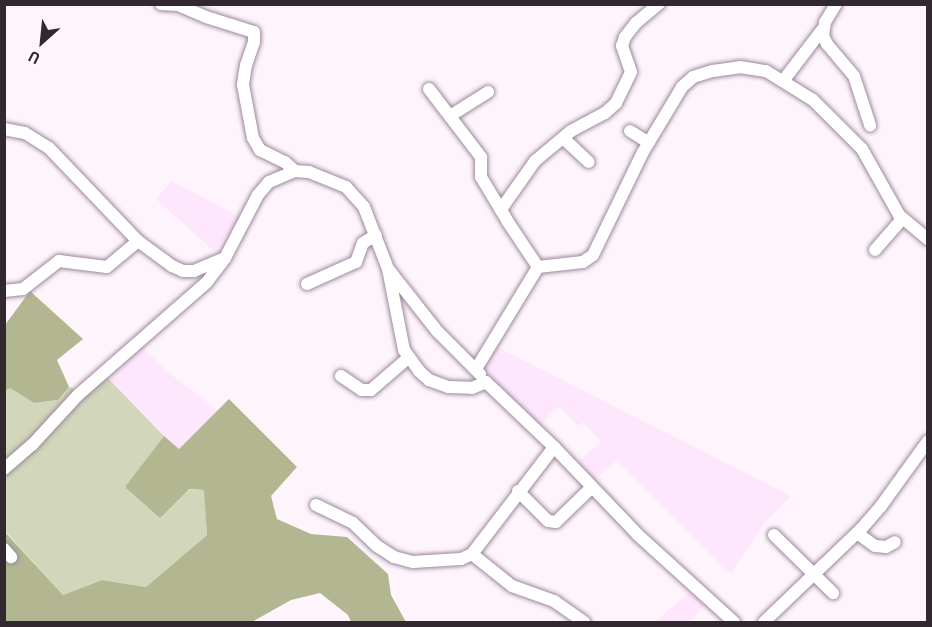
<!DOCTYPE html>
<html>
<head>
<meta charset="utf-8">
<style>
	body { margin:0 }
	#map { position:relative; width:932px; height:627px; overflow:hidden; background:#fdf4fc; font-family:"Titillium Web",sans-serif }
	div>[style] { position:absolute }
	.built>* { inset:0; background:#fee7fc }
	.green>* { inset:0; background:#d2d6bb }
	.forest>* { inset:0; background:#b2b792 }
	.roads { filter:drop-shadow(0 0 2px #9d889b) drop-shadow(0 0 2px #9d889b) }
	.minor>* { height:12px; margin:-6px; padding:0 6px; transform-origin:6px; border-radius:6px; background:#fff }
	span { translate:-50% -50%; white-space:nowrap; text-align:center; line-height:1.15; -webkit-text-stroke:6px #fff; paint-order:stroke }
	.frame { position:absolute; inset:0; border:6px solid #312830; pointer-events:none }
	.north { position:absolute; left:12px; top:12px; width:60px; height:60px; -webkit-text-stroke:4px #fff; paint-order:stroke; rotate:207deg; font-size:16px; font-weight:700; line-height:24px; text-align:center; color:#312830 }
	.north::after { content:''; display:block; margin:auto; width:21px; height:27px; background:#312830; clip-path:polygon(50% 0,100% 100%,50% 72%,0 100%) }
</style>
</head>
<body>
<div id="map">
	<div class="built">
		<i style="clip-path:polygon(172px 181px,242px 218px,214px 251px,156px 199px)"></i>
		<i style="clip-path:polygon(139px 344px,164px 369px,218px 411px,178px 449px,101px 371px)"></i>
		<i style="clip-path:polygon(493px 345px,791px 496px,765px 522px,731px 574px,617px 460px,592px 483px,575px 464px,601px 442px,583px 422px,578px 426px,559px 406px,539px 426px,485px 378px,481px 365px)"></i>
		<i style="clip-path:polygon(688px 593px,706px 603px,690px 622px,655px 622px)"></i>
	</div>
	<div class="green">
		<i style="clip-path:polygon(101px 371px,164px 436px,125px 488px,205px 490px,207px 535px,146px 587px,102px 580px,63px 595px,5px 531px,4px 391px,10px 388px,34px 403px,58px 400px,69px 387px,77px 390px)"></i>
	</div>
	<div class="forest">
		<i style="clip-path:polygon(30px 291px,83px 339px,57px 360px,69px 387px,58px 400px,34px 403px,10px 388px,5px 391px,5px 325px)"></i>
		<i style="clip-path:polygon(229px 399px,297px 467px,271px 496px,277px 519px,311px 534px,347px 537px,388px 574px,391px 595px,406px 622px,351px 622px,348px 615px,320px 593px,291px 600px,252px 622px,5px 622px,4px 531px,63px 595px,102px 580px,146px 587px,207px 535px,204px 490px,189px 489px,160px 518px,125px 487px,164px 436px,179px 449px)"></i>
	</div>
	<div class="roads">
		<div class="minor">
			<i style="left:161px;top:4px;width:17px;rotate:3deg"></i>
			<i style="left:178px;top:5px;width:30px;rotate:23deg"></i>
			<i style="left:206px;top:17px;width:50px;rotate:17.4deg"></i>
			<i style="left:254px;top:32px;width:10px;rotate:90deg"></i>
			<i style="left:254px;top:42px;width:24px;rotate:109deg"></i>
			<i style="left:246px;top:65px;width:20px;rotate:99deg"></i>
			<i style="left:243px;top:85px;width:54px;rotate:79.3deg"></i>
			<i style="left:253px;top:138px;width:14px;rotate:60deg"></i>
			<i style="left:260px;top:150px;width:28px;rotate:26deg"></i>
			<i style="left:285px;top:162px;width:13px;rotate:42deg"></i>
			<i style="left:836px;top:4px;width:21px;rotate:121deg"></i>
			<i style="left:825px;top:22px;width:14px;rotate:98deg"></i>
			<i style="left:823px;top:36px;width:9px;rotate:63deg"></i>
			<i style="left:827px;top:44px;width:42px;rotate:49.8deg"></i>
			<i style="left:854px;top:76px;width:52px;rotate:71.9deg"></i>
			<i style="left:783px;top:81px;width:64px;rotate:-52.6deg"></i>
			<i style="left:429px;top:89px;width:86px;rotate:52.6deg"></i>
			<i style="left:481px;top:157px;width:20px;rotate:90deg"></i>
			<i style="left:481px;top:177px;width:39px;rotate:59deg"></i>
			<i style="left:450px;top:116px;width:45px;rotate:-32.3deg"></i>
			<i style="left:4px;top:129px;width:21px;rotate:11deg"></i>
			<i style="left:25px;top:133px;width:28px;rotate:32deg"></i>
			<i style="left:49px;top:148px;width:129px;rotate:46.3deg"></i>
			<i style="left:630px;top:131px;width:22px;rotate:32deg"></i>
			<i style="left:563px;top:138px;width:35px;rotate:43deg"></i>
			<i style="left:875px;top:250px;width:41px;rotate:-48.9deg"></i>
			<i style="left:538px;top:267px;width:54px;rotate:-123.7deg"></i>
			<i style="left:508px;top:222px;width:14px;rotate:-120deg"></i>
			<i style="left:501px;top:210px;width:6px;rotate:-59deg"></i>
			<i style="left:504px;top:205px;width:54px;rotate:-54.8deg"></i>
			<i style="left:535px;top:161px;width:47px;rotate:-39.8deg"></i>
			<i style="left:571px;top:131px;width:38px;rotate:-28deg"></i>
			<i style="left:605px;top:113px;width:15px;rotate:-42deg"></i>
			<i style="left:616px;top:103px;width:34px;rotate:-64deg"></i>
			<i style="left:631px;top:72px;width:28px;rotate:-109deg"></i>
			<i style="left:622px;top:46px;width:9px;rotate:-72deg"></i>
			<i style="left:625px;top:37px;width:18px;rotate:-52deg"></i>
			<i style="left:636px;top:23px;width:30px;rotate:-40deg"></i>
			<i style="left:389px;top:270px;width:78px;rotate:51.8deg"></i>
			<i style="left:437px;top:331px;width:61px;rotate:45deg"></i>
			<i style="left:307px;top:284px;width:54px;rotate:-24.2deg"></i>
			<i style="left:356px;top:262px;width:20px;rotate:-70deg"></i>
			<i style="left:363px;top:243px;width:15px;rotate:-32deg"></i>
			<i style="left:4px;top:291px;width:19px;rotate:-6deg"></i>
			<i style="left:23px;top:289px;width:46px;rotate:-37.9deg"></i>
			<i style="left:59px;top:261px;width:48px;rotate:7.1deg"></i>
			<i style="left:107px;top:267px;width:40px;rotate:-40deg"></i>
			<i style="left:138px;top:241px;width:42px;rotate:36.3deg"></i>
			<i style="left:172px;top:266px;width:12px;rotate:24deg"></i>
			<i style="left:183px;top:271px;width:11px"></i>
			<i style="left:194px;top:271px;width:34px;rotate:-23deg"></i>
			<i style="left:476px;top:369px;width:119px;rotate:-58.7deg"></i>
			<i style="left:538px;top:267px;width:45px;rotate:-6.3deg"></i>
			<i style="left:583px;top:262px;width:12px;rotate:-35deg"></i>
			<i style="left:593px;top:255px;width:114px;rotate:-64.1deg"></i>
			<i style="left:643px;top:152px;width:76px;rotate:-59deg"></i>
			<i style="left:682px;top:87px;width:15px;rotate:-42deg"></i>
			<i style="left:693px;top:77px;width:21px;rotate:-17deg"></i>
			<i style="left:713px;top:71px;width:27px;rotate:-8deg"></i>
			<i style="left:740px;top:67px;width:26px;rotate:9deg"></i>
			<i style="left:766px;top:71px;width:55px;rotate:31.7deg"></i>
			<i style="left:813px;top:100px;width:69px;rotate:45deg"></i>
			<i style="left:862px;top:149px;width:76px;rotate:60.7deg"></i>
			<i style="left:899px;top:215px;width:38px;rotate:40deg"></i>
			<i style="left:341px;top:376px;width:25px;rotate:34deg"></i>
			<i style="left:362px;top:390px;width:9px"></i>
			<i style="left:371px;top:390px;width:49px;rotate:-40.9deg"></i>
			<i style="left:4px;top:469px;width:37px;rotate:-41deg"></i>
			<i style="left:32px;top:445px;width:68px;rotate:-47.4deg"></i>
			<i style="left:78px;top:395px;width:171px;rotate:-41.2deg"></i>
			<i style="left:207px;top:282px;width:30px;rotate:-53deg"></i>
			<i style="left:225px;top:258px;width:71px;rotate:-62.4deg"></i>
			<i style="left:258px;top:195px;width:17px;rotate:-50deg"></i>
			<i style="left:269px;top:182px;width:28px;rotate:-23deg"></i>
			<i style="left:295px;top:171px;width:14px;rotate:4deg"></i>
			<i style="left:309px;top:172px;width:40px;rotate:22deg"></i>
			<i style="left:346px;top:187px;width:27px;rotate:48deg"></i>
			<i style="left:364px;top:207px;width:66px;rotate:68.8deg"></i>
			<i style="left:388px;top:269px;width:83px;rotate:78.8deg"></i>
			<i style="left:404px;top:350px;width:26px;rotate:54deg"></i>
			<i style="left:419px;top:371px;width:13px;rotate:42deg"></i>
			<i style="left:429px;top:380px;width:20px;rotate:20deg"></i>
			<i style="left:448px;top:387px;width:24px;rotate:2deg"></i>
			<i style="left:472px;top:388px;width:15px;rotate:-23deg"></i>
			<i style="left:486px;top:382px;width:94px;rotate:43.7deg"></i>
			<i style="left:554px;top:447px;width:122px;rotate:46.3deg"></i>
			<i style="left:638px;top:535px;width:130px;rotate:42.2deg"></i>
			<i style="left:518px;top:491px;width:42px;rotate:45deg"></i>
			<i style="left:548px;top:521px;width:8px;rotate:7deg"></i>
			<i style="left:556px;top:522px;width:49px;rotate:-44.2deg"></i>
			<i style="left:316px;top:505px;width:41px;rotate:25.9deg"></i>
			<i style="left:353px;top:523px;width:33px;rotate:44deg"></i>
			<i style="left:377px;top:546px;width:20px;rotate:33deg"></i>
			<i style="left:394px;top:557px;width:20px;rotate:15deg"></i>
			<i style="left:413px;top:562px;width:48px;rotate:-3.6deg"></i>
			<i style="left:461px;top:559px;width:12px;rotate:-24deg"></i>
			<i style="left:472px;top:554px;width:135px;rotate:-52.5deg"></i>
			<i style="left:857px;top:533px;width:22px;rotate:36deg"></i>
			<i style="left:875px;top:546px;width:11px;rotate:5deg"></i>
			<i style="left:886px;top:547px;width:10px;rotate:-29deg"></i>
			<i style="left:774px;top:535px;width:83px;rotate:44.5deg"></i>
			<i style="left:4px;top:549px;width:11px;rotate:49deg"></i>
			<i style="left:472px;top:554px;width:51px;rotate:38.7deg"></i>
			<i style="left:512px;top:586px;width:45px;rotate:19.7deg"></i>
			<i style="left:554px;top:601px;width:37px;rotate:35deg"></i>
			<i style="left:764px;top:622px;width:136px;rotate:-43.8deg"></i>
			<i style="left:862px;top:528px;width:29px;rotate:-49deg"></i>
			<i style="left:881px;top:506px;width:80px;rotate:-54.1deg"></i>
		</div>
	</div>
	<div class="frame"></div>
	<div class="north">U</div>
</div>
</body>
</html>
